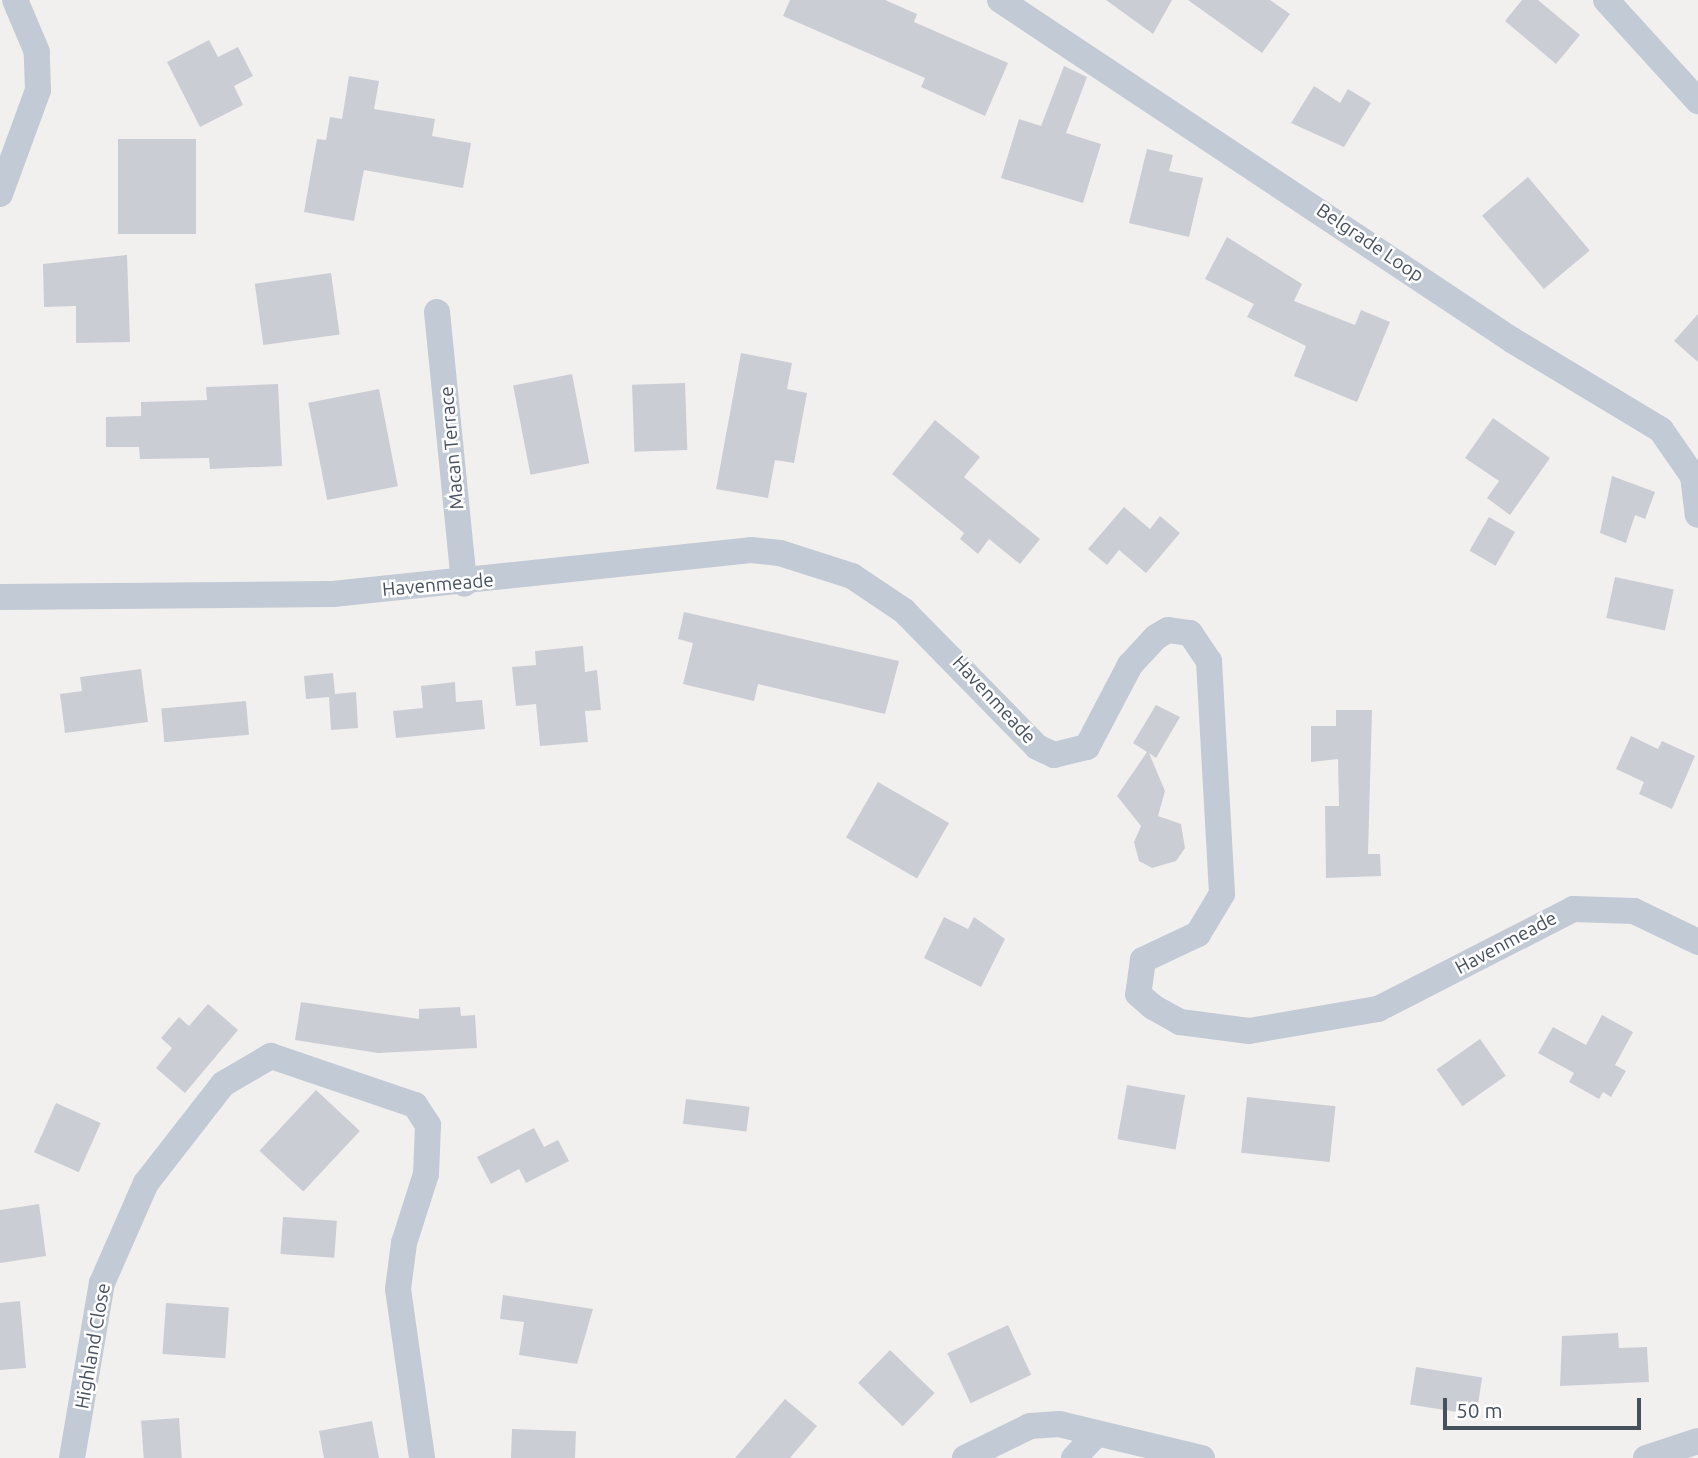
<!DOCTYPE html>
<html>
<head>
<meta charset="utf-8">
<style>
	body { margin:0 }
	#map { position:relative; width:1698px; height:1458px; overflow:hidden; background:#f2efef; font-family:Ubuntu,sans-serif }
	div>[style] { position:absolute }
	.building>* { inset:0; background:#cbcdd5; transform-origin:0 0 }
	.minor>* { height:26px; margin:-13px; padding:0 13px; transform-origin:13px; border-radius:13px; background:#c2cad5 }
	span { translate:-50% -50%; white-space:nowrap; text-align:center; line-height:1.15; -webkit-text-stroke:5px #fff; paint-order:stroke }
	.street-label { font-size:19px; color:#46505d }
	.scale { position:absolute; left:1443px; top:1398px; width:198px; height:32px; box-sizing:border-box; border:4px solid #46505d; border-top:0; padding-left:9px; font-size:21px; line-height:24px; white-space:nowrap; color:#46505d; -webkit-text-stroke:5px #fff; paint-order:stroke }
</style>
</head>
<body>
<div id="map">
	<div class="building">
		<i style="clip-path:polygon(790px 0,885px 0,917px 14px,914px 22px,1008px 63px,985px 116px,921px 87px,925px 78px,783px 16px)"></i>
		<i style="clip-path:polygon(1106px 0,1172px 0,1153px 34px)"></i>
		<i style="clip-path:polygon(1188px 0,1270px 0,1290px 14px,1262px 53px)"></i>
		<i style="clip-path:polygon(1522px 0,1538px 0,1580px 35px,1556px 64px,1505px 21px)"></i>
		<i style="clip-path:polygon(209px 40px,218px 57px,238px 47px,253px 76px,234px 86px,243px 105px,200px 127px,167px 62px)"></i>
		<i style="clip-path:polygon(1064px 66px,1087px 77px,1066px 133px,1101px 144px,1083px 203px,1001px 178px,1019px 119px,1041px 126px)"></i>
		<i style="clip-path:polygon(349px 76px,379px 81px,374px 109px,435px 119px,432px 136px,471px 143px,463px 188px,364px 170px,354px 221px,304px 212px,317px 139px,326px 140px,330px 117px,342px 119px)"></i>
		<i style="clip-path:polygon(1314px 86px,1340px 103px,1348px 89px,1371px 103px,1344px 147px,1291px 123px)"></i>
		<i style="left:196px;top:139px;width:95px;height:78px;rotate:90deg"></i>
		<i style="clip-path:polygon(1147px 149px,1173px 155px,1169px 171px,1203px 178px,1189px 237px,1129px 223px)"></i>
		<i style="left:1528px;top:177px;width:96px;height:60px;rotate:50deg"></i>
		<i style="clip-path:polygon(1227px 237px,1302px 284px,1294px 301px,1355px 325px,1361px 310px,1390px 322px,1357px 402px,1294px 376px,1306px 346px,1247px 317px,1254px 304px,1205px 279px)"></i>
		<i style="clip-path:polygon(127px 255px,130px 342px,76px 343px,76px 306px,44px 307px,43px 264px)"></i>
		<i style="left:331px;top:273px;width:62px;height:77px;rotate:82deg"></i>
		<i style="clip-path:polygon(1698px 314px,1698px 362px,1674px 341px)"></i>
		<i style="clip-path:polygon(741px 353px,792px 363px,787px 389px,807px 393px,794px 463px,775px 460px,768px 498px,716px 489px)"></i>
		<i style="left:572px;top:374px;width:91px;height:60px;rotate:79deg"></i>
		<i style="left:685px;top:383px;width:67px;height:53px;rotate:88deg"></i>
		<i style="clip-path:polygon(278px 384px,282px 466px,210px 469px,209px 458px,140px 459px,139px 447px,106px 447px,106px 417px,141px 416px,141px 402px,207px 400px,206px 387px)"></i>
		<i style="left:379px;top:389px;width:99px;height:72px;rotate:79deg"></i>
		<i style="clip-path:polygon(1493px 418px,1550px 458px,1510px 515px,1487px 498px,1499px 481px,1465px 458px)"></i>
		<i style="clip-path:polygon(935px 420px,980px 457px,964px 477px,1040px 539px,1020px 564px,989px 539px,978px 554px,960px 539px,964px 533px,892px 474px)"></i>
		<i style="clip-path:polygon(1612px 476px,1655px 492px,1645px 519px,1635px 515px,1626px 543px,1600px 533px)"></i>
		<i style="clip-path:polygon(1124px 507px,1150px 529px,1160px 516px,1180px 533px,1146px 573px,1119px 550px,1107px 565px,1088px 549px)"></i>
		<i style="left:1489px;top:517px;width:30px;height:39px;rotate:30deg"></i>
		<i style="left:1615px;top:577px;width:60px;height:42px;rotate:12deg"></i>
		<i style="clip-path:polygon(684px 612px,899px 661px,885px 714px,758px 684px,754px 701px,683px 684px,693px 643px,678px 639px)"></i>
		<i style="clip-path:polygon(583px 646px,585px 672px,597px 670px,601px 710px,585px 711px,588px 742px,540px 746px,536px 704px,516px 706px,512px 667px,536px 665px,535px 651px)"></i>
		<i style="clip-path:polygon(141px 669px,148px 722px,65px 733px,60px 694px,82px 691px,80px 677px)"></i>
		<i style="clip-path:polygon(333px 673px,335px 694px,356px 692px,358px 728px,331px 730px,329px 697px,306px 699px,304px 676px)"></i>
		<i style="clip-path:polygon(455px 682px,456px 702px,482px 700px,485px 729px,396px 738px,393px 711px,423px 708px,421px 686px)"></i>
		<i style="left:246px;top:701px;width:34px;height:85px;rotate:85deg"></i>
		<i style="clip-path:polygon(1156px 705px,1180px 717px,1156px 758px,1149px 753px,1165px 791px,1158px 816px,1181px 824px,1185px 848px,1176px 861px,1152px 868px,1139px 861px,1134px 842px,1141px 826px,1117px 796px,1147px 752px,1133px 743px)"></i>
		<i style="clip-path:polygon(1336px 710px,1372px 710px,1368px 854px,1380px 854px,1381px 876px,1326px 878px,1325px 806px,1339px 806px,1338px 759px,1311px 762px,1311px 726px,1336px 726px)"></i>
		<i style="clip-path:polygon(1631px 736px,1658px 749px,1662px 741px,1695px 756px,1672px 809px,1639px 794px,1644px 782px,1616px 769px)"></i>
		<i style="left:878px;top:782px;width:82px;height:64px;rotate:30deg"></i>
		<i style="clip-path:polygon(944px 917px,968px 929px,974px 917px,1005px 939px,981px 987px,924px 958px)"></i>
		<i style="clip-path:polygon(301px 1002px,419px 1019px,419px 1009px,460px 1007px,461px 1016px,475px 1015px,477px 1048px,378px 1053px,295px 1040px)"></i>
		<i style="clip-path:polygon(208px 1004px,238px 1030px,185px 1093px,156px 1068px,172px 1048px,161px 1038px,179px 1017px,189px 1026px)"></i>
		<i style="clip-path:polygon(1602px 1015px,1633px 1032px,1615px 1065px,1626px 1071px,1611px 1097px,1603px 1092px,1599px 1099px,1569px 1082px,1574px 1073px,1538px 1053px,1553px 1027px,1586px 1045px)"></i>
		<i style="left:1480px;top:1039px;width:45px;height:53px;rotate:55deg"></i>
		<i style="left:1127px;top:1085px;width:59px;height:55px;rotate:10deg"></i>
		<i style="left:316px;top:1090px;width:60px;height:83px;rotate:43deg"></i>
		<i style="left:1247px;top:1097px;width:89px;height:56px;rotate:6deg"></i>
		<i style="left:686px;top:1099px;width:64px;height:25px;rotate:7deg"></i>
		<i style="left:56px;top:1103px;width:49px;height:54px;rotate:24deg"></i>
		<i style="clip-path:polygon(534px 1128px,544px 1147px,558px 1140px,569px 1161px,526px 1183px,519px 1169px,491px 1184px,477px 1157px)"></i>
		<i style="clip-path:polygon(39px 1204px,46px 1256px,0 1263px,0 1210px)"></i>
		<i style="left:283px;top:1217px;width:54px;height:37px;rotate:4deg"></i>
		<i style="clip-path:polygon(503px 1295px,593px 1309px,577px 1364px,519px 1355px,524px 1322px,500px 1319px)"></i>
		<i style="clip-path:polygon(20px 1301px,26px 1368px,0 1370px,0 1303px)"></i>
		<i style="left:166px;top:1303px;width:63px;height:51px;rotate:4deg"></i>
		<i style="left:1008px;top:1325px;width:55px;height:67px;rotate:65deg"></i>
		<i style="clip-path:polygon(1618px 1333px,1619px 1348px,1647px 1347px,1649px 1382px,1560px 1386px,1562px 1336px)"></i>
		<i style="left:890px;top:1350px;width:62px;height:46px;rotate:44deg"></i>
		<i style="left:1416px;top:1367px;width:67px;height:38px;rotate:9deg"></i>
		<i style="clip-path:polygon(785px 1399px,817px 1426px,790px 1458px,735px 1458px)"></i>
		<i style="left:179px;top:1418px;width:40px;height:38px;rotate:86deg"></i>
		<i style="clip-path:polygon(372px 1421px,379px 1458px,324px 1458px,319px 1431px)"></i>
		<i style="left:512px;top:1429px;width:64px;height:29px;rotate:2deg"></i>
	</div>
	<div class="minor">
		<i style="left:1000px;top:0;width:615px;rotate:33.59deg"></i>
		<i style="left:1512px;top:340px;width:174px;rotate:31.1deg"></i>
		<i style="left:1661px;top:430px;width:56px;rotate:55.2deg"></i>
		<i style="left:1693px;top:476px;width:39px;rotate:83deg"></i>
		<i style="left:1606px;top:0;width:137px;rotate:47.7deg"></i>
		<i style="left:0;top:194px;width:111px;rotate:-69.9deg"></i>
		<i style="left:38px;top:90px;width:38px;rotate:-92deg"></i>
		<i style="left:37px;top:52px;width:56px;rotate:-112.9deg"></i>
		<i style="left:437px;top:312px;width:273px;rotate:84.3deg"></i>
		<i style="left:0;top:597px;width:333px;rotate:-0.5deg"></i>
		<i style="left:333px;top:594px;width:420px;rotate:-6deg"></i>
		<i style="left:751px;top:550px;width:29px;rotate:6deg"></i>
		<i style="left:780px;top:553px;width:76px;rotate:17.7deg"></i>
		<i style="left:852px;top:576px;width:63px;rotate:33.9deg"></i>
		<i style="left:904px;top:611px;width:190px;rotate:45.6deg"></i>
		<i style="left:1037px;top:747px;width:19px;rotate:25deg"></i>
		<i style="left:1054px;top:755px;width:34px;rotate:-14deg"></i>
		<i style="left:1087px;top:747px;width:93px;rotate:-62.3deg"></i>
		<i style="left:1130px;top:665px;width:38px;rotate:-47deg"></i>
		<i style="left:1156px;top:637px;width:14px;rotate:-30deg"></i>
		<i style="left:1168px;top:630px;width:22px;rotate:8deg"></i>
		<i style="left:1190px;top:633px;width:34px;rotate:56deg"></i>
		<i style="left:1209px;top:661px;width:233px;rotate:86.8deg"></i>
		<i style="left:1222px;top:894px;width:47px;rotate:121deg"></i>
		<i style="left:1198px;top:934px;width:61px;rotate:154.7deg"></i>
		<i style="left:1143px;top:960px;width:34px;rotate:98deg"></i>
		<i style="left:1138px;top:994px;width:20px;rotate:41deg"></i>
		<i style="left:1153px;top:1007px;width:31px;rotate:29deg"></i>
		<i style="left:1180px;top:1022px;width:70px;rotate:7.4deg"></i>
		<i style="left:1249px;top:1031px;width:131px;rotate:-9.7deg"></i>
		<i style="left:1378px;top:1009px;width:219px;rotate:-27.1deg"></i>
		<i style="left:1573px;top:909px;width:61px;rotate:1.9deg"></i>
		<i style="left:1634px;top:911px;width:71px;rotate:25.8deg"></i>
		<i style="left:72px;top:1458px;width:178px;rotate:-80.3deg"></i>
		<i style="left:102px;top:1283px;width:109px;rotate:-66.3deg"></i>
		<i style="left:146px;top:1183px;width:125px;rotate:-52.1deg"></i>
		<i style="left:223px;top:1084px;width:56px;rotate:-30.3deg"></i>
		<i style="left:271px;top:1056px;width:152px;rotate:18.8deg"></i>
		<i style="left:415px;top:1105px;width:24px;rotate:57deg"></i>
		<i style="left:428px;top:1125px;width:49px;rotate:92.3deg"></i>
		<i style="left:426px;top:1174px;width:72px;rotate:107.7deg"></i>
		<i style="left:404px;top:1243px;width:46px;rotate:97.4deg"></i>
		<i style="left:398px;top:1289px;width:171px;rotate:81.9deg"></i>
		<i style="left:965px;top:1458px;width:72px;rotate:-26.2deg"></i>
		<i style="left:1030px;top:1426px;width:29px;rotate:-4deg"></i>
		<i style="left:1059px;top:1424px;width:147px;rotate:13.4deg"></i>
		<i style="left:1074px;top:1458px;width:33px;rotate:-47deg"></i>
		<i style="left:1646px;top:1458px;width:55px;rotate:-18.1deg"></i>
	</div>
	<div class="street-label">
		<span style="left:1370px;top:243px;rotate:34deg">Belgrade Loop</span>
		<span style="left:452px;top:448px;rotate:-95deg">Macan Terrace</span>
		<span style="left:438px;top:585px;rotate:-5deg">Havenmeade</span>
		<span style="left:994px;top:700px;rotate:47deg">Havenmeade</span>
		<span style="left:1506px;top:943px;rotate:-28deg">Havenmeade</span>
		<span style="left:93px;top:1346px;rotate:-80deg">Highland Close</span>
	</div>
	<div class="scale">50 m</div>
</div>
</body>
</html>
